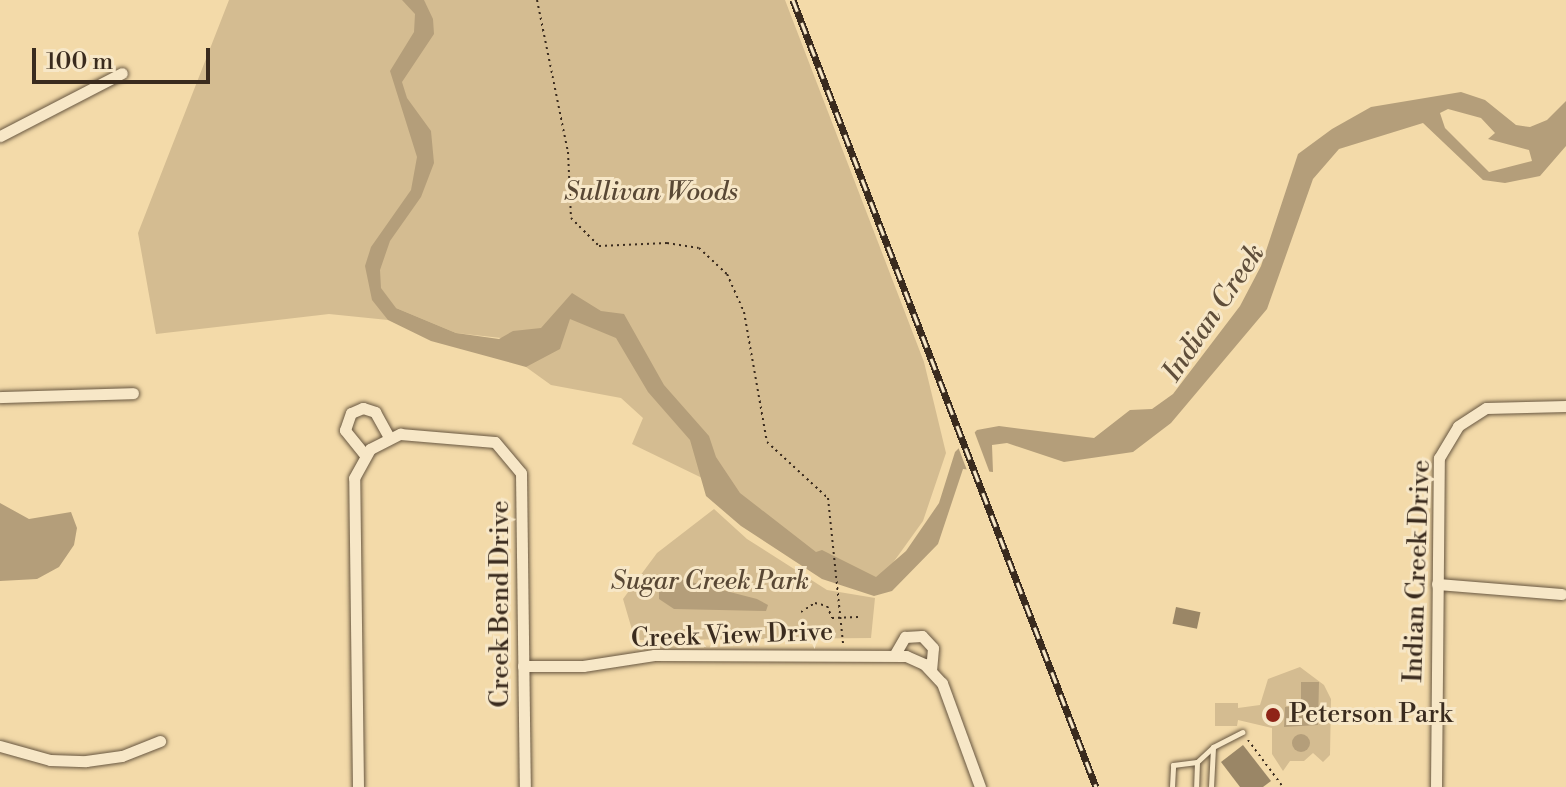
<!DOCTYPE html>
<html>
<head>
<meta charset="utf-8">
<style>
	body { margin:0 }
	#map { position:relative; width:1566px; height:787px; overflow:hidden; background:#f3daa9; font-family:"Libre Bodoni",serif }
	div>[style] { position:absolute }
	.green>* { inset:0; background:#d4bc91 }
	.water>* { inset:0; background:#b49e7a }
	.round { border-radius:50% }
	.pier>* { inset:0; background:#f3daa9 }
	.building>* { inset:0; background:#9a8666; transform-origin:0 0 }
	.path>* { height:2px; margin-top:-1px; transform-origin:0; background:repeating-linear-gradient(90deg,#3a2b1e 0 2px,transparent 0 6px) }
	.roads { filter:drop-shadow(0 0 2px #685741) drop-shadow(0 0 2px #685741) }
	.service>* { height:5px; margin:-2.5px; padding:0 2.5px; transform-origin:2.5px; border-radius:2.5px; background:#f7e7c7 }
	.minor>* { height:11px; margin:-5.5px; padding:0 5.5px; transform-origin:5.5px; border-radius:5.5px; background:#f7e7c7 }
	.rail>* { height:7px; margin-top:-3.5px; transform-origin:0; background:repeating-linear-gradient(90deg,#f7e7c7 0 12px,#3a2b1e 0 24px); box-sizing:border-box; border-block:2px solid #3a2b1e }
	.dots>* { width:22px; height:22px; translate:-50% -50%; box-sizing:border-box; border:4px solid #f7e7c7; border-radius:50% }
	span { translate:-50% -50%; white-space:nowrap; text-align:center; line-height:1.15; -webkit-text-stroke:6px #f7e7c7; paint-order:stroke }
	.park-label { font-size:26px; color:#594835; font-style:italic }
	.street-label { font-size:26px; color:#3a2b1e }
	.poi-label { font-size:26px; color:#3a2b1e }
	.left { translate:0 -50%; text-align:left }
	.water-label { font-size:28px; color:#5f4e3a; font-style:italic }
	.scale { position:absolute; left:32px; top:48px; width:178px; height:36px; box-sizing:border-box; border:4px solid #3a2b1e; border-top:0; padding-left:10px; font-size:24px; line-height:28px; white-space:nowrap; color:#3a2b1e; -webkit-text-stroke:6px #f7e7c7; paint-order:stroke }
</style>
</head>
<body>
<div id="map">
	<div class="green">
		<i style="clip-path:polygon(229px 0,785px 0,924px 362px,946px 453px,923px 521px,877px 585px,855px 586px,731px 492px,632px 444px,643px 418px,621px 398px,551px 385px,526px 367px,527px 341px,456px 333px,396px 308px,388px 320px,329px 314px,156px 334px,138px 233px)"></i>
		<i style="clip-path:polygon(714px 509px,747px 539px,827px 590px,875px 598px,871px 638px,635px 640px,623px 599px,657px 553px)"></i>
		<i style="clip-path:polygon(1300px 667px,1324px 685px,1331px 699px,1330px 755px,1323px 762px,1313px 753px,1304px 761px,1290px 761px,1283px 771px,1272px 754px,1272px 728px,1238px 720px,1237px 726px,1215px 726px,1215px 703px,1238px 703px,1238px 708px,1260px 705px,1268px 679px)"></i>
	</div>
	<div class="water">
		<i style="clip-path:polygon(evenodd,402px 0,424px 0,433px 19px,434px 34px,402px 82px,407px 98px,431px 131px,434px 163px,421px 197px,390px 241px,380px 270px,381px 288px,396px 308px,456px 333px,499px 339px,513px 331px,541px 328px,572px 293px,601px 311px,624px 314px,664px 385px,709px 436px,716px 457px,740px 493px,816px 552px,822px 550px,876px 577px,906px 551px,939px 503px,955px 452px,977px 430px,999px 426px,1094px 438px,1130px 410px,1152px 409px,1173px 394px,1240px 306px,1261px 266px,1298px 154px,1332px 129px,1371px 107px,1461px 92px,1485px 100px,1516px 125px,1530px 127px,1547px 120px,1566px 101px,1566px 146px,1540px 176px,1505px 183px,1483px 180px,1423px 123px,1339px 149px,1313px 179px,1267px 309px,1171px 423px,1133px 452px,1064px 462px,1007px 443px,992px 445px,993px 472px,963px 469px,938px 544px,892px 591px,874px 596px,822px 579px,741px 526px,706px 496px,690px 440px,648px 392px,616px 338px,570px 319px,560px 349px,526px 367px,431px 341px,388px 320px,372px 300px,365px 266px,371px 247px,411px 190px,417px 157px,390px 71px,414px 32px,415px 14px,402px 0,1448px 109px,1481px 118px,1495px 133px,1488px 139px,1529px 150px,1532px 161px,1489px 172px,1445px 128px,1440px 113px,1448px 109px)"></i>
		<i style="clip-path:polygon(0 503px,29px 519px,71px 512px,77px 528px,74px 545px,59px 567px,37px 579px,0 581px)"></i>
		<i style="clip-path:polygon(664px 575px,757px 599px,768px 605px,766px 611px,674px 609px,659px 599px,659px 578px)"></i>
		<i style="clip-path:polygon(1301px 682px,1319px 682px,1318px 725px,1284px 727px,1285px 707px,1301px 706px)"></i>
		<i class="round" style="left:1292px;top:734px;width:18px;height:18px"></i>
	</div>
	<div class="pier">
		<i style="clip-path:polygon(973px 428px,991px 476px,968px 473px,957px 444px)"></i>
	</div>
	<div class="building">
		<i style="left:1176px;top:607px;width:25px;height:17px;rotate:12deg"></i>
		<i style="clip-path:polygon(1243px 745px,1271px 781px,1263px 787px,1240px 787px,1221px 762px)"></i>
	</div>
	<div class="path">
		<i style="left:537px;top:0;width:155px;rotate:78.5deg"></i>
		<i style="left:568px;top:152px;width:66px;rotate:87.4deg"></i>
		<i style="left:571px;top:218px;width:40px;rotate:45deg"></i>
		<i style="left:599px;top:246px;width:68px;rotate:-2.5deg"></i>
		<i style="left:667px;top:243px;width:32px;rotate:9deg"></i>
		<i style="left:699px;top:248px;width:38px;rotate:43deg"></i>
		<i style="left:727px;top:274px;width:42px;rotate:65.9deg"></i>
		<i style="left:744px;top:312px;width:132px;rotate:80deg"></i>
		<i style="left:767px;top:442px;width:83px;rotate:42.6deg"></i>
		<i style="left:828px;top:498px;width:146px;rotate:84.1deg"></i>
		<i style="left:801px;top:612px;width:17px;rotate:-33deg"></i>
		<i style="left:815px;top:603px;width:12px;rotate:14deg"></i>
		<i style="left:827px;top:606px;width:13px;rotate:67deg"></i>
		<i style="left:832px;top:618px;width:26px;rotate:-2deg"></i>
		<i style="left:1248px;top:740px;width:59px;rotate:53.3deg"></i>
	</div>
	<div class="roads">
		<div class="service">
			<i style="left:1197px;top:762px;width:22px;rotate:-43deg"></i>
			<i style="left:1172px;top:787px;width:22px;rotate:-87deg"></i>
			<i style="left:1173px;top:765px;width:24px;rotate:-7deg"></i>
			<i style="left:1197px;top:762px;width:25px;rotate:92deg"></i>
			<i style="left:1211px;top:787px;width:40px;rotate:-87.1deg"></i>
			<i style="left:1213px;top:747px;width:33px;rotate:-27deg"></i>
		</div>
		<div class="minor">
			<i style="left:0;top:136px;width:137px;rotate:-27.3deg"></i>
			<i style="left:0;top:397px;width:133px;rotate:-1.7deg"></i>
			<i style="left:365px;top:455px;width:32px;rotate:-129deg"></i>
			<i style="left:345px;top:430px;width:18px;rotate:-71deg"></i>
			<i style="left:351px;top:413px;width:13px;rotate:-23deg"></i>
			<i style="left:363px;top:408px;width:13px;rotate:18deg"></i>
			<i style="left:375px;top:412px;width:29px;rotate:61deg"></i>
			<i style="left:1437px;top:584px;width:125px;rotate:4.6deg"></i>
			<i style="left:895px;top:654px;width:20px;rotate:-60deg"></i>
			<i style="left:905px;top:637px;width:17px;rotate:-3deg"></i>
			<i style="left:922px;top:636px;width:16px;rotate:47deg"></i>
			<i style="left:933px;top:648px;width:22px;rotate:95deg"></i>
			<i style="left:523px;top:666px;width:60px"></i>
			<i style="left:583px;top:666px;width:72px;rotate:-8.8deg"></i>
			<i style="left:654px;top:655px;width:252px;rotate:0.2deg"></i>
			<i style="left:906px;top:656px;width:20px;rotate:24deg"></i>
			<i style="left:924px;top:664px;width:26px;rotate:47deg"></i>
			<i style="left:942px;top:683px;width:111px;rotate:69.9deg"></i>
			<i style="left:0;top:746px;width:52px;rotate:15.6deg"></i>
			<i style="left:50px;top:760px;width:36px;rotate:2deg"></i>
			<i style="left:86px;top:761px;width:36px;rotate:-8deg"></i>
			<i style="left:122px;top:756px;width:41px;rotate:-21.5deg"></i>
			<i style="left:358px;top:787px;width:309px;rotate:-90.7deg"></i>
			<i style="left:354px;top:478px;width:33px;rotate:-61deg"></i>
			<i style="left:370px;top:449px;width:34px;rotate:-27deg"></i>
			<i style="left:400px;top:434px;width:95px;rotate:4.8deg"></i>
			<i style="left:495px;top:442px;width:40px;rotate:50deg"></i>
			<i style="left:521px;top:473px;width:314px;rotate:89.3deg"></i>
			<i style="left:1436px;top:787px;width:329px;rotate:-89.5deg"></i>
			<i style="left:1439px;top:458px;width:37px;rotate:-59deg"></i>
			<i style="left:1458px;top:426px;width:33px;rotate:-33deg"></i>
			<i style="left:1486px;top:408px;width:80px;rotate:-1.4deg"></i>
		</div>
	</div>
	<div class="rail">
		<i style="left:793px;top:0;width:843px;rotate:68.94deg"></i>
	</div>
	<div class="dots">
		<i style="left:1273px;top:715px;background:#8f2418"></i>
	</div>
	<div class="park-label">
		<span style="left:651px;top:193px">Sullivan Woods</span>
		<span style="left:710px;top:582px">Sugar Creek Park</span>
	</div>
	<div class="street-label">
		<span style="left:1418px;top:571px;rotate:-88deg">Indian Creek Drive</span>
		<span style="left:501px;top:604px;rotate:-90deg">Creek Bend Drive</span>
		<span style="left:732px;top:636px;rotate:-2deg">Creek View Drive</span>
	</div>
	<div class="poi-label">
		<span class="left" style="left:1289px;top:715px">Peterson Park</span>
	</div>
	<div class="water-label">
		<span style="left:1214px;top:313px;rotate:-56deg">Indian Creek</span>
	</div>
	<div class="scale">100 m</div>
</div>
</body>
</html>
